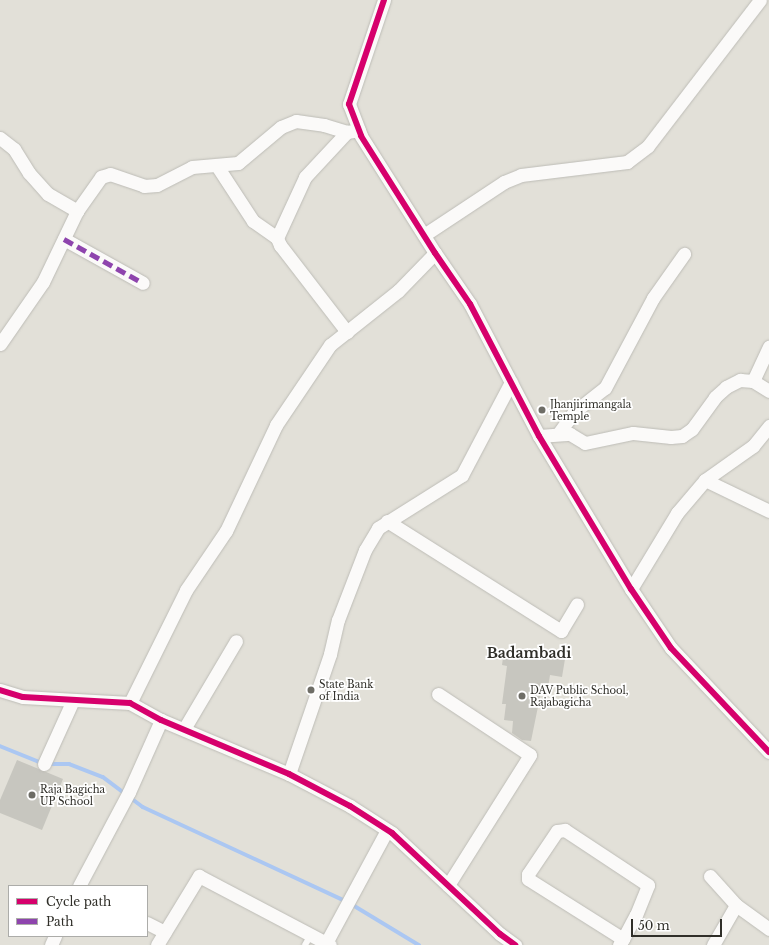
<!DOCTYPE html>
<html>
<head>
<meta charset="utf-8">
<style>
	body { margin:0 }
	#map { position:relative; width:769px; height:945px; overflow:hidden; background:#e2e0d8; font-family:"Libre Baskerville",serif }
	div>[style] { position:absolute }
	.stream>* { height:3.5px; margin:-1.75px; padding:0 1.75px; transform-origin:1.75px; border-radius:1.75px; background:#abc7f2 }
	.building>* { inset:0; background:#c7c6bf }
	.roads { filter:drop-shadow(0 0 1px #bdbcb6) drop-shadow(0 0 1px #bdbcb6) }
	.service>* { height:6px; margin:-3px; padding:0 3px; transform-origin:3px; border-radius:3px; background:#fbfaf9 }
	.minor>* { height:13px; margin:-6.5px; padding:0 6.5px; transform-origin:6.5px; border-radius:6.5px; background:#fbfaf9 }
	.quiet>* { height:5px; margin-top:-2.5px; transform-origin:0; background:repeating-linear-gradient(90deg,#8e44ad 0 10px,transparent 0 15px) }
	.cycleway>* { height:6px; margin:-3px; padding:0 3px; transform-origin:3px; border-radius:3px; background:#d6006c }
	.dots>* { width:11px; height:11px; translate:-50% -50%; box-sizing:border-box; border:2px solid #fff; border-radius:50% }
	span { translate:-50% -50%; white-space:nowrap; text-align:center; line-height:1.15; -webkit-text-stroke:3.5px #fff; paint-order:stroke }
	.poi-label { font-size:10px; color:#302f29 }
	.left { translate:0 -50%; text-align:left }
	.district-label { font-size:14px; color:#302f29; font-weight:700 }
	.legend { position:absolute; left:8px; top:885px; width:140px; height:52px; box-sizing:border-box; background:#fff; border:1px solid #acaca9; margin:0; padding:5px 7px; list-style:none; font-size:12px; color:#302f29 }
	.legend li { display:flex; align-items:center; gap:8px; height:20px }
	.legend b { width:20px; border:1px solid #acaca9 }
	.scale { position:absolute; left:631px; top:919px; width:91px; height:18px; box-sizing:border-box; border:2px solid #302f29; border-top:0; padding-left:5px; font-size:12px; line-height:14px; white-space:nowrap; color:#302f29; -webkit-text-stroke:3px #fff; paint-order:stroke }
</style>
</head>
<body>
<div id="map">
	<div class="stream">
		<i style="left:0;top:746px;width:45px;rotate:22deg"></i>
		<i style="left:48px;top:764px;width:21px"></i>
		<i style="left:69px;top:764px;width:36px;rotate:21deg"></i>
		<i style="left:103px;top:777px;width:50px;rotate:36.9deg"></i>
		<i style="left:143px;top:807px;width:226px;rotate:24.9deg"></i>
		<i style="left:348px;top:902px;width:83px;rotate:31.2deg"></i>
	</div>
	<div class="building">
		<i style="clip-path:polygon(504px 650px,565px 659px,562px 677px,550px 675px,548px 688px,542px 687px,531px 741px,522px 740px,512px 733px,513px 721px,504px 720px,506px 704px,502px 704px,507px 666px,502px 665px)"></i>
		<i style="clip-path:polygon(17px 760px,63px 779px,42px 830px,0 813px,0 800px)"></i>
	</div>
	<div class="roads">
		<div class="service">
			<i style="left:305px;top:945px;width:12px;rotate:-59deg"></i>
		</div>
		<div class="minor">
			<i style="left:384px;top:0;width:110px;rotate:108.6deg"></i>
			<i style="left:349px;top:104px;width:34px;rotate:69deg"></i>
			<i style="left:361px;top:136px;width:138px;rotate:57.7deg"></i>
			<i style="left:435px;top:253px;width:62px;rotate:55.5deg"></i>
			<i style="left:470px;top:304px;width:149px;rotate:62.4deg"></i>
			<i style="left:539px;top:436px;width:179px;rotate:59deg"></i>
			<i style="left:631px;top:589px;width:71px;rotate:55.9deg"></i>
			<i style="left:671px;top:648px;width:143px;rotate:46.7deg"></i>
			<i style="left:0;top:138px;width:18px;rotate:38deg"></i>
			<i style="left:14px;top:149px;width:28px;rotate:58deg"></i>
			<i style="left:29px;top:173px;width:28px;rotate:48deg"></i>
			<i style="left:48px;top:194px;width:34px;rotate:30deg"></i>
			<i style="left:77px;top:211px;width:42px;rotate:-54.8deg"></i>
			<i style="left:101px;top:177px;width:9px;rotate:-18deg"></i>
			<i style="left:110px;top:174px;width:36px;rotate:19deg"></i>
			<i style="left:144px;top:186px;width:13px;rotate:-4deg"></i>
			<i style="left:157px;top:185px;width:39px;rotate:-27deg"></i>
			<i style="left:192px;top:167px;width:46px;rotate:-5deg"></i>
			<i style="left:238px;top:163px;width:56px;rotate:-39.9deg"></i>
			<i style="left:281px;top:127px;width:16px;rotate:-22deg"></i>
			<i style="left:296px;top:121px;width:28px;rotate:8deg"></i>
			<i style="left:324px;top:125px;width:24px;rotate:17deg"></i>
			<i style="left:347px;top:132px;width:12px;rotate:-9deg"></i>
			<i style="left:217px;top:166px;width:66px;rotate:56.8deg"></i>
			<i style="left:253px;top:221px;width:29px;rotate:35deg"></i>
			<i style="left:277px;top:238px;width:8px;rotate:67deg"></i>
			<i style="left:280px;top:245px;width:110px;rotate:52.4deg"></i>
			<i style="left:424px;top:235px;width:96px;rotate:-33.5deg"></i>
			<i style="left:504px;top:182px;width:18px;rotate:-22deg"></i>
			<i style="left:521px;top:175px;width:107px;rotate:-7deg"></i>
			<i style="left:627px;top:162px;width:26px;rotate:-37deg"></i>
			<i style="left:648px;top:146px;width:184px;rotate:-52.5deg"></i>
			<i style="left:277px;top:238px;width:67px;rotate:-65.3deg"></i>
			<i style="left:305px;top:177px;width:62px;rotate:-47deg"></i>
			<i style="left:64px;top:239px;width:90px;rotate:29.1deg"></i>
			<i style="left:0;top:344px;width:75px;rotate:-55.3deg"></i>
			<i style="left:43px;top:282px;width:79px;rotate:-64.4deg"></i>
			<i style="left:753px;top:381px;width:19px;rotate:32deg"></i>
			<i style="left:558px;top:434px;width:27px;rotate:-54deg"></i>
			<i style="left:574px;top:412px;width:39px;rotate:-38deg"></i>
			<i style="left:605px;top:388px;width:102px;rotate:-61.9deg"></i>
			<i style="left:653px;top:298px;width:54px;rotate:-54.8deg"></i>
			<i style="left:539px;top:436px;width:31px;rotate:-4deg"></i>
			<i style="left:570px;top:434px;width:17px;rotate:31deg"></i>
			<i style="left:585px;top:443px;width:49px;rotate:-11.8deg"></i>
			<i style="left:633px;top:433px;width:38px;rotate:6deg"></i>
			<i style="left:671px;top:437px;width:11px;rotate:-5deg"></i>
			<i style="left:682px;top:436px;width:12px;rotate:-35deg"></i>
			<i style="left:692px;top:429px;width:39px;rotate:-54deg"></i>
			<i style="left:715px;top:397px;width:15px;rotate:-42deg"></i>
			<i style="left:726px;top:387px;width:16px;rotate:-27deg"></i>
			<i style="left:740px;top:380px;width:13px;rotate:4deg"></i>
			<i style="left:753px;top:381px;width:38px;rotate:-65deg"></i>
			<i style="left:705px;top:480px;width:71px;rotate:25.8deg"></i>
			<i style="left:387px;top:521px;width:206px;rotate:32.3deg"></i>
			<i style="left:561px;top:631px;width:31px;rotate:-59deg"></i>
			<i style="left:631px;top:589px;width:89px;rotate:-58.8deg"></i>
			<i style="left:677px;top:513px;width:43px;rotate:-49.7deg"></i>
			<i style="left:705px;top:480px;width:59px;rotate:-35.3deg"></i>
			<i style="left:753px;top:446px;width:26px;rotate:-51deg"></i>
			<i style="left:0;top:690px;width:24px;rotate:17deg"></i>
			<i style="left:23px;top:697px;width:107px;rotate:3.2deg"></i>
			<i style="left:130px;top:703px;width:35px;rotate:29deg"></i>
			<i style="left:161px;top:720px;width:139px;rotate:22.9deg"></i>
			<i style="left:289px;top:774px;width:69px;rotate:27.7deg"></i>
			<i style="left:350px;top:806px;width:50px;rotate:32.7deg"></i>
			<i style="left:392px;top:833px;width:148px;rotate:43.1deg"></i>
			<i style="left:500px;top:934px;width:19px;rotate:36deg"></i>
			<i style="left:438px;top:694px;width:110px;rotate:33.5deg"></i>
			<i style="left:530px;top:755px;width:154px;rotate:122.2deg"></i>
			<i style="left:130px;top:703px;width:126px;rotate:-63.6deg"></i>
			<i style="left:186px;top:590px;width:71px;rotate:-55.9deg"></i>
			<i style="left:226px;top:531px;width:117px;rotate:-64.7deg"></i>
			<i style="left:276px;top:425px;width:97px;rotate:-56deg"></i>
			<i style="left:330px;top:345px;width:87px;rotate:-38.5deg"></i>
			<i style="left:398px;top:291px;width:53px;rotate:-45.8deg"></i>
			<i style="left:184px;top:729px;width:102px;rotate:-59.4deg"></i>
			<i style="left:44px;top:764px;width:70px;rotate:-65.6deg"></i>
			<i style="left:289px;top:774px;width:127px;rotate:-71.1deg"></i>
			<i style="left:330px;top:654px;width:35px;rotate:-77deg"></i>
			<i style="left:338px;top:620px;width:75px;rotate:-68.9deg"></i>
			<i style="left:365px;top:550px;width:26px;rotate:-59deg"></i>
			<i style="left:378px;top:528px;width:99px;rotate:-32.2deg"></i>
			<i style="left:462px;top:475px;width:105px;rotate:-62.2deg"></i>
			<i style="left:710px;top:876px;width:39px;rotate:48deg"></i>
			<i style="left:736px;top:905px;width:41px;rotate:36deg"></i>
			<i style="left:79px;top:886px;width:106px;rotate:-62deg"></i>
			<i style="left:129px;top:792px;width:79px;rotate:-66deg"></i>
			<i style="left:147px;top:923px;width:20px;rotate:27deg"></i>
			<i style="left:326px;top:943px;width:128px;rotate:-61.6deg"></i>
			<i style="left:51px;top:945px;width:10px;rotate:-66deg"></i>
			<i style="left:157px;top:945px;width:81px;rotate:-58.7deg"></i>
			<i style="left:199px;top:876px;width:148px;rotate:27.8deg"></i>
			<i style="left:619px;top:945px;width:7px;rotate:-56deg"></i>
			<i style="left:623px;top:939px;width:27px;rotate:-62deg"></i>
			<i style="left:636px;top:915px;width:32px;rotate:-68deg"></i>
			<i style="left:648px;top:885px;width:100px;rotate:-146.5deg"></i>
			<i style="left:565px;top:830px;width:8px;rotate:173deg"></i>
			<i style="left:557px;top:831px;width:52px;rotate:124deg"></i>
			<i style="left:528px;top:874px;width:5px;rotate:90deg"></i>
			<i style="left:528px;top:879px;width:112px;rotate:32.3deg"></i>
			<i style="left:713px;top:945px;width:46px;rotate:-60.1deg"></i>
		</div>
	</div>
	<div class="quiet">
		<i style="left:64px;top:239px;width:90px;rotate:29.1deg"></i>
	</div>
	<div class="cycleway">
		<i style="left:384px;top:0;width:110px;rotate:108.6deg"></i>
		<i style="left:349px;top:104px;width:34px;rotate:69deg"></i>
		<i style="left:361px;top:136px;width:138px;rotate:57.7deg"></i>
		<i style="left:435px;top:253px;width:62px;rotate:55.5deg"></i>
		<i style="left:470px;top:304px;width:149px;rotate:62.4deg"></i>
		<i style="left:539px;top:436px;width:179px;rotate:59deg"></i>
		<i style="left:631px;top:589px;width:71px;rotate:55.9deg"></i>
		<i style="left:671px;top:648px;width:143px;rotate:46.7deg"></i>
		<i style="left:0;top:690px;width:24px;rotate:17deg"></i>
		<i style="left:23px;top:697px;width:107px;rotate:3.2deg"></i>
		<i style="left:130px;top:703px;width:35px;rotate:29deg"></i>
		<i style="left:161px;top:720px;width:139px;rotate:22.9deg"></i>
		<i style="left:289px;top:774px;width:69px;rotate:27.7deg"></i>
		<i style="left:350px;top:806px;width:50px;rotate:32.7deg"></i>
		<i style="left:392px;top:833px;width:148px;rotate:43.1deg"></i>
		<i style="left:500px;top:934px;width:19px;rotate:36deg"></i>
	</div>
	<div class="dots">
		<i style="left:542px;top:410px;background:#6e6d66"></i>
		<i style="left:311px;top:690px;background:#6e6d66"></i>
		<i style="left:522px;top:696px;background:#6e6d66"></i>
		<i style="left:32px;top:795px;background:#6e6d66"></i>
	</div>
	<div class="poi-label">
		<span class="left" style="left:550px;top:410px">Jhanjirimangala<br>Temple</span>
		<span class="left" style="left:319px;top:690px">State Bank<br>of India</span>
		<span class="left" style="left:530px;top:696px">DAV Public School,<br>Rajabagicha</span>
		<span class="left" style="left:40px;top:795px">Raja Bagicha<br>UP School</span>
	</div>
	<div class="district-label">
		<span style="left:529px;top:653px">Badambadi</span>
	</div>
	<ul class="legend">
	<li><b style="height:5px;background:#d6006c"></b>Cycle path</li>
	<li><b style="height:5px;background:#8e44ad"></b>Path</li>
	</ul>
	<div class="scale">50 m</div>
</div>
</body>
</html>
